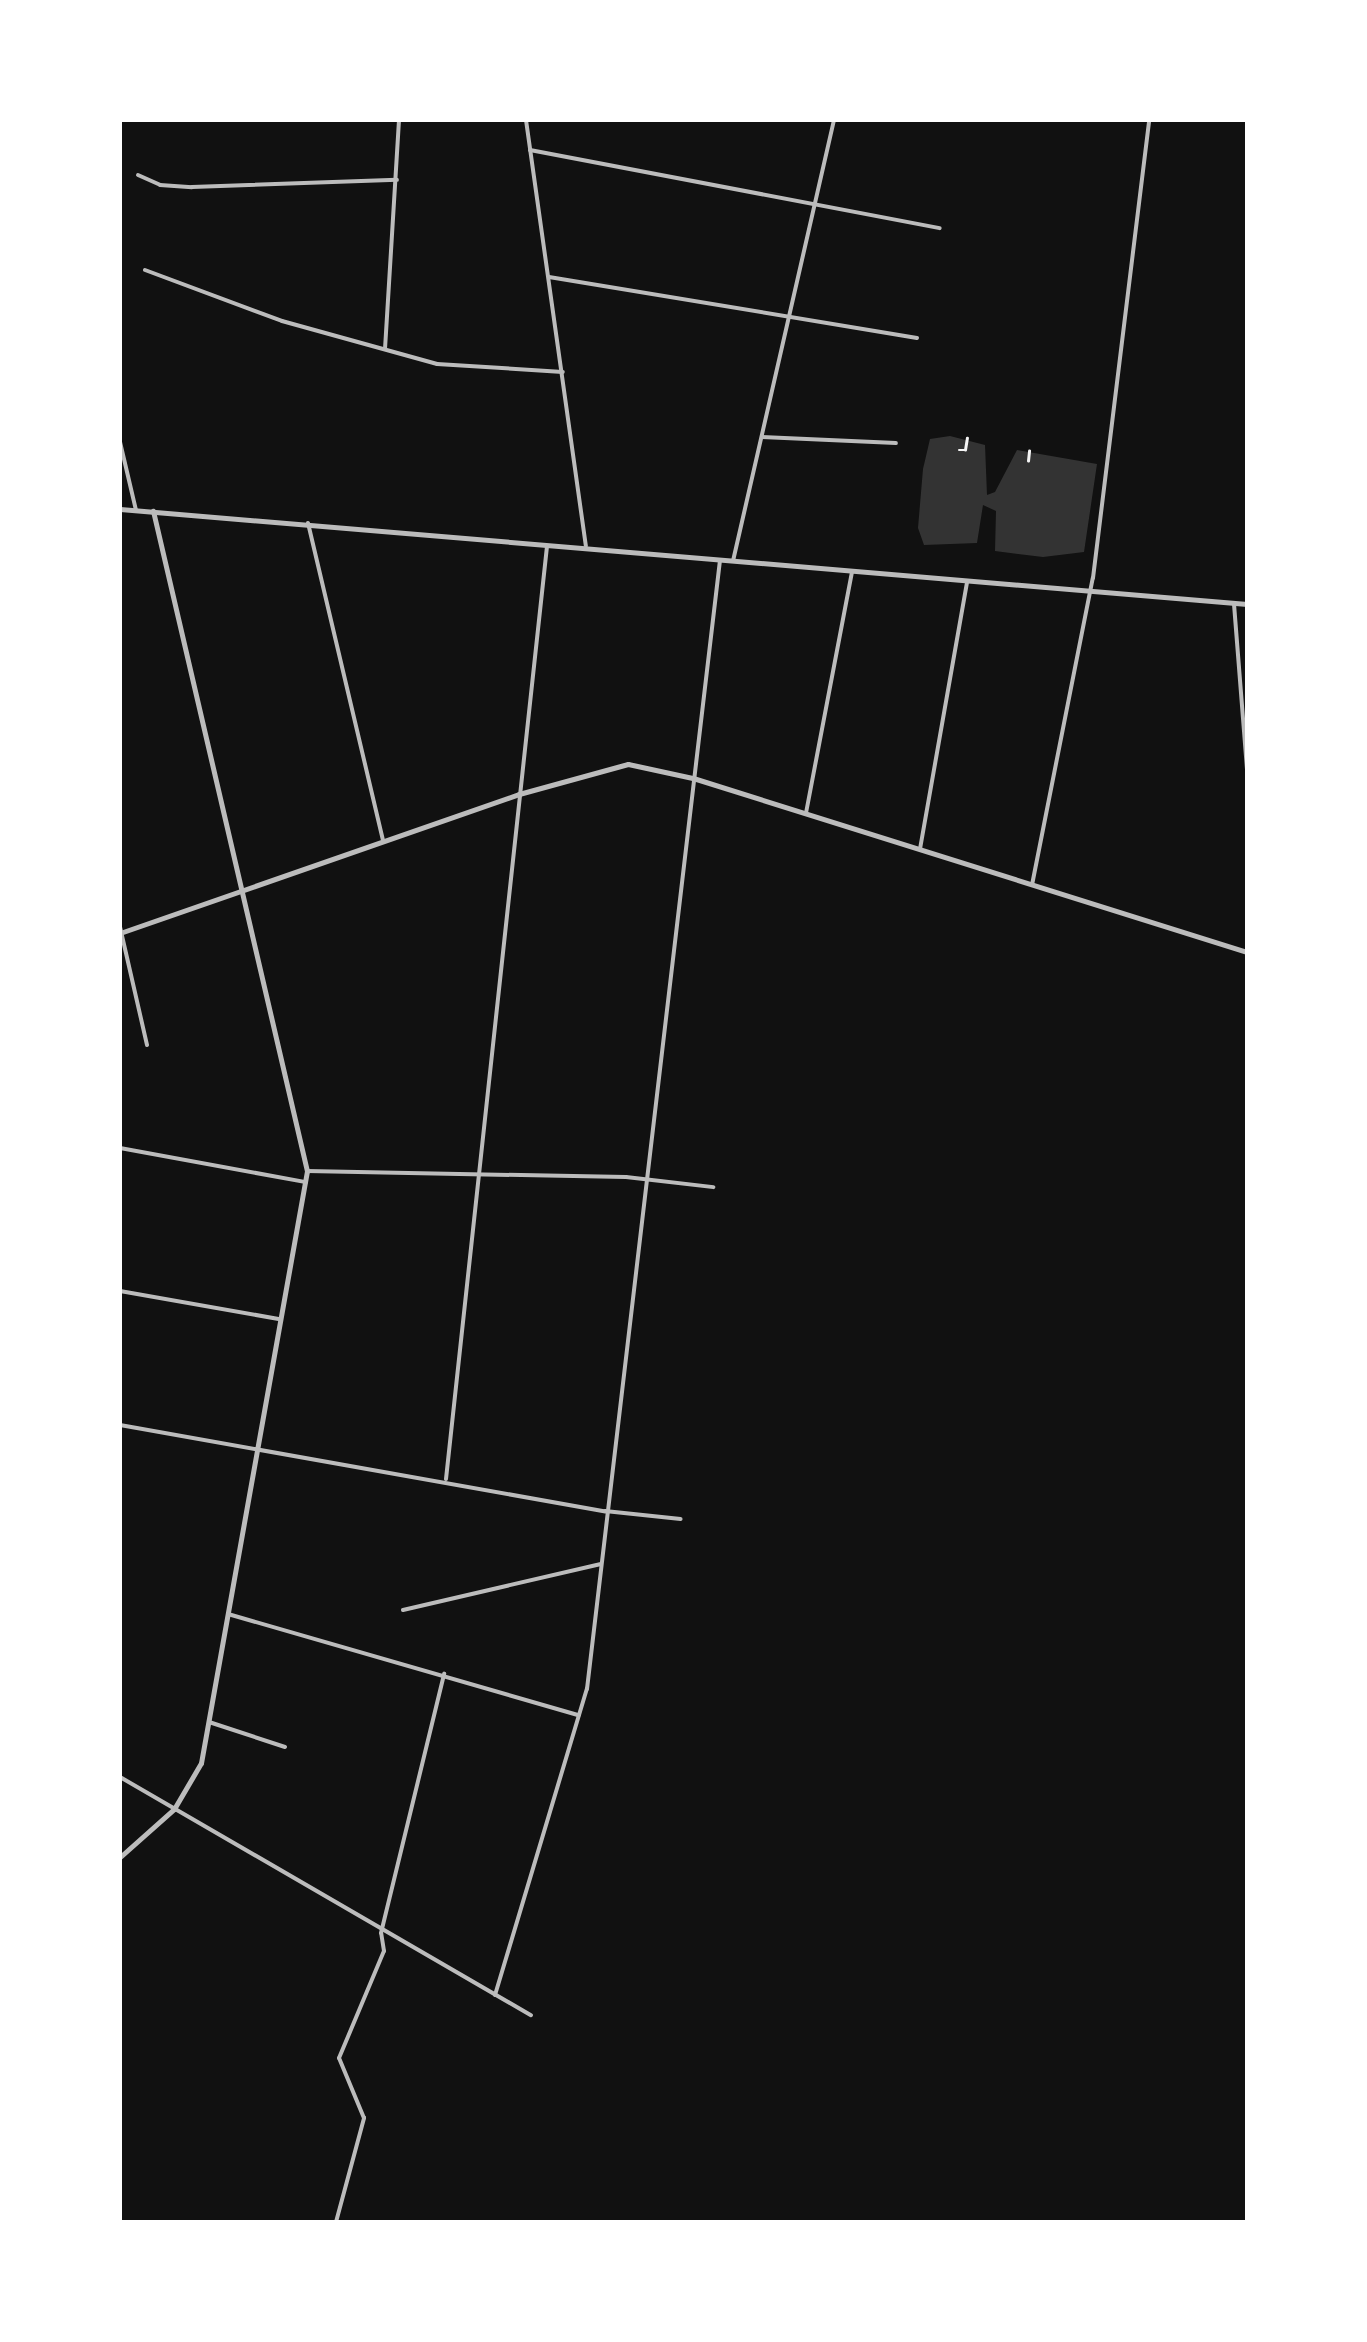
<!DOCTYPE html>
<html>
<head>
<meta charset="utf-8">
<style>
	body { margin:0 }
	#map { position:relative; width:1367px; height:2342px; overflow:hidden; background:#111; font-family:"Sofia Sans Condensed",sans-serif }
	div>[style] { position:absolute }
	.water>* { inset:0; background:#333 }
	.path>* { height:2.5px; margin:-1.25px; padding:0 1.25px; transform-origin:1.25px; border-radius:1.25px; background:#f5f5f5 }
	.minor>* { height:4px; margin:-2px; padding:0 2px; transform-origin:2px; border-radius:2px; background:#bcbcbc }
	.tertiary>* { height:5px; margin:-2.5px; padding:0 2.5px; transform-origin:2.5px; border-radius:2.5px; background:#bcbcbc }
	span { translate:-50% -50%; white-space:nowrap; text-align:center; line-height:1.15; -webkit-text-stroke:10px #fff; paint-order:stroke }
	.frame { position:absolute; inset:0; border:122px solid #fff; pointer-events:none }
</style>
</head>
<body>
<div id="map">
	<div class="water">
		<i style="clip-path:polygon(950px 436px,985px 445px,987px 495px,995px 492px,1017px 450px,1097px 464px,1084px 552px,1043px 557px,995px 551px,996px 511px,983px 505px,977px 543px,924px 545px,918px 528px,923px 469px,930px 439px)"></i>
	</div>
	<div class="path">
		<i style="left:959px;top:450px;width:6px"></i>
		<i style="left:965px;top:450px;width:12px;rotate:-81deg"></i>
		<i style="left:1028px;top:461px;width:10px;rotate:-84deg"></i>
	</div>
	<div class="minor">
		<i style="left:526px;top:120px;width:430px;rotate:82deg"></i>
		<i style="left:530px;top:150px;width:417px;rotate:10.8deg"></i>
		<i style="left:138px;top:175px;width:24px;rotate:24deg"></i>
		<i style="left:160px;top:185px;width:32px;rotate:4deg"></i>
		<i style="left:192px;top:187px;width:205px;rotate:-2deg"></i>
		<i style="left:145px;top:270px;width:146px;rotate:20.4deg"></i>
		<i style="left:282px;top:321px;width:161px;rotate:15.5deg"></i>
		<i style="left:437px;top:364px;width:126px;rotate:3.6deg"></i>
		<i style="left:549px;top:277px;width:373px;rotate:9.4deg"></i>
		<i style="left:385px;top:349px;width:229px;rotate:-86.5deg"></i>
		<i style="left:762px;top:437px;width:134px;rotate:2.6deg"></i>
		<i style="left:120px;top:442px;width:70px;rotate:76.8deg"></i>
		<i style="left:308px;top:523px;width:327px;rotate:76.7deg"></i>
		<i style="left:733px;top:561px;width:452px;rotate:-77.1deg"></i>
		<i style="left:1234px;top:604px;width:168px;rotate:85.5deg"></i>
		<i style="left:806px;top:813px;width:245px;rotate:-79.2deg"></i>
		<i style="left:920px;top:849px;width:270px;rotate:-80deg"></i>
		<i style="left:1032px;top:885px;width:313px;rotate:-78.8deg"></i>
		<i style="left:1093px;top:578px;width:461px;rotate:-83deg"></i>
		<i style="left:120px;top:927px;width:121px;rotate:77.1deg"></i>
		<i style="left:120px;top:1148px;width:189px;rotate:10.4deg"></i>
		<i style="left:307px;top:1171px;width:319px;rotate:1.1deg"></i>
		<i style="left:626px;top:1177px;width:88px;rotate:6.6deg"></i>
		<i style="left:120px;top:1291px;width:161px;rotate:10deg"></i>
		<i style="left:120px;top:1425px;width:493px;rotate:10.1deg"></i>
		<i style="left:605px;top:1511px;width:76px;rotate:6deg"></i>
		<i style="left:446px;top:1479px;width:938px;rotate:-83.82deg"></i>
		<i style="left:403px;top:1610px;width:202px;rotate:-13.1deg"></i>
		<i style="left:228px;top:1614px;width:365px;rotate:16.1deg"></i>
		<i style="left:209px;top:1722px;width:80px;rotate:18.2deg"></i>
		<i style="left:120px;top:1777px;width:475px;rotate:30.1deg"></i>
		<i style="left:495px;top:1995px;width:320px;rotate:-73.3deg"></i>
		<i style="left:587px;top:1689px;width:1136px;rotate:-83.28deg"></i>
		<i style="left:336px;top:2222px;width:108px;rotate:-74.9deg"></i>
		<i style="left:364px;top:2118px;width:65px;rotate:-112.6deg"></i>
		<i style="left:339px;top:2058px;width:116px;rotate:-67.2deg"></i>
		<i style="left:384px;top:1951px;width:18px;rotate:-99deg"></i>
		<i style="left:381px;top:1933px;width:267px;rotate:-76.3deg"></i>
	</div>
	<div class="tertiary">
		<i style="left:120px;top:509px;width:1131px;rotate:4.82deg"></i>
		<i style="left:120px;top:933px;width:423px;rotate:-19.2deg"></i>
		<i style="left:519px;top:794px;width:113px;rotate:-15.4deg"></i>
		<i style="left:628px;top:764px;width:66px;rotate:12.2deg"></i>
		<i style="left:693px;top:778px;width:581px;rotate:17.44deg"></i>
		<i style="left:120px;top:1857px;width:72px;rotate:-41.6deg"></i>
		<i style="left:174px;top:1809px;width:53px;rotate:-59.6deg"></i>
		<i style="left:201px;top:1763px;width:601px;rotate:-79.85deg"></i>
		<i style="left:307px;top:1171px;width:678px;rotate:-103.13deg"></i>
	</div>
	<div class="frame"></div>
</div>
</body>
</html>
